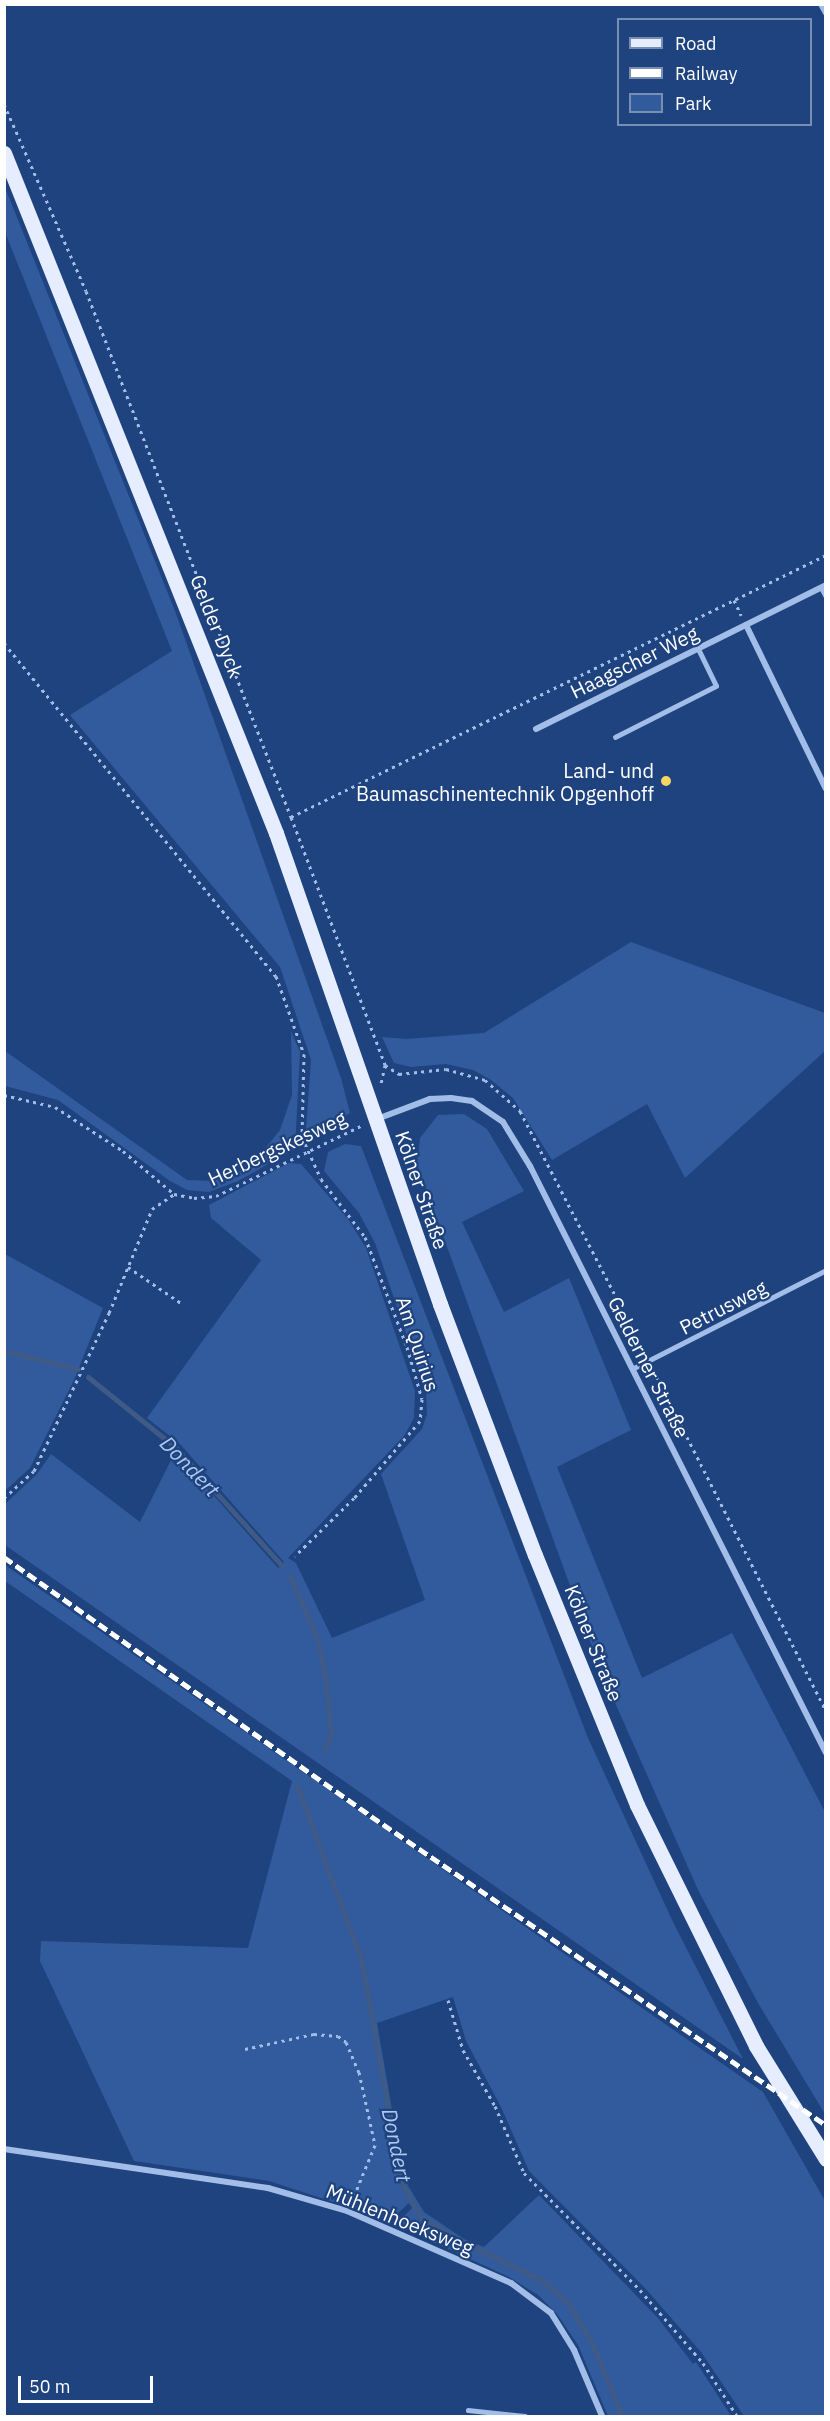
<!DOCTYPE html>
<html>
<head>
<meta charset="utf-8">
<style>
	body { margin:0 }
	#map { position:relative; width:830px; height:2421px; overflow:hidden; background:#1e437f; font-family:"IBM Plex Sans",sans-serif }
	div>[style] { position:absolute }
	.green>* { inset:0; background:#315b9d }
	.stream>* { height:5px; margin:-2.5px; padding:0 2.5px; transform-origin:2.5px; border-radius:2.5px; background:#3f5a87 }
	.path>* { height:3px; margin-top:-1.5px; transform-origin:0; background:repeating-linear-gradient(90deg,#a2bee8 0 3px,transparent 0 7.5px) }
	.lane>* { height:4.5px; margin:-2.25px; padding:0 2.25px; transform-origin:2.25px; border-radius:2.25px; background:#a2bee8 }
	.street>* { height:6px; margin:-3px; padding:0 3px; transform-origin:3px; border-radius:3px; background:#a2bee8 }
	.primary>* { height:15px; margin:-7.5px; padding:0 7.5px; transform-origin:7.5px; border-radius:7.5px; background:#e5edfe }
	.rail>* { height:4.5px; margin-top:-2.25px; transform-origin:0; background:repeating-linear-gradient(90deg,#fff 0 10px,transparent 0 14.5px) }
	.dots>* { width:16px; height:16px; translate:-50% -50%; box-sizing:border-box; border:3px solid #1e437f; border-radius:50% }
	span { translate:-50% -50%; white-space:nowrap; text-align:center; line-height:1.15; -webkit-text-stroke:4.5px #1e437f; paint-order:stroke }
	.street-label { font-size:20px; color:#fff }
	.poi-label { font-size:20px; color:#fff }
	.right { translate:-100% -50%; text-align:right }
	.water-label { font-size:21px; color:#aec8f0; font-style:italic }
	.frame { position:absolute; inset:0; border:6px solid #fff; pointer-events:none }
	.legend { position:absolute; left:617px; top:18px; width:195px; height:108px; box-sizing:border-box; background:#1e437f; border:2px solid #788eb2; margin:0; padding:8px 10px; list-style:none; font-size:18px; color:#fff }
	.legend li { display:flex; align-items:center; gap:12px; height:30px }
	.legend b { width:30px; border:2px solid #788eb2 }
	.scale { position:absolute; left:18px; top:2376px; width:135px; height:27px; box-sizing:border-box; border:3px solid #fff; border-top:0; padding-left:8px; font-size:18px; line-height:21px; white-space:nowrap; color:#fff; -webkit-text-stroke:4px #1e437f; paint-order:stroke }
</style>
</head>
<body>
<div id="map">
	<div class="green">
		<i style="clip-path:polygon(4px 185px,175px 611px,341px 1078px,350px 1113px,311px 1139px,306px 1129px,311px 1060px,280px 967px,70px 715px,172px 651px,5px 232px)"></i>
		<i style="clip-path:polygon(631px 942px,825px 1013px,825px 1051px,685px 1178px,647px 1104px,552px 1160px,513px 1098px,491px 1080px,473px 1070px,446px 1064px,411px 1067px,394px 1063px,382px 1037px,406px 1039px,484px 1033px)"></i>
		<i style="clip-path:polygon(291px 1031px,300px 1052px,295px 1149px,238px 1181px,209px 1192px,187px 1190px,170px 1181px,58px 1100px,5px 1086px,5px 1051px,187px 1180px,213px 1181px,237px 1173px,260px 1155px,280px 1130px,292px 1095px)"></i>
		<i style="clip-path:polygon(464px 1114px,487px 1129px,524px 1191px,462px 1222px,504px 1312px,569px 1278px,631px 1430px,557px 1467px,642px 1678px,732px 1633px,825px 1812px,825px 2114px,758px 2003px,699px 1892px,601px 1671px,417px 1164px,420px 1138px,438px 1115px)"></i>
		<i style="clip-path:polygon(345px 1144px,361px 1146px,588px 1738px,674px 1924px,743px 2059px,5px 1545px,5px 1504px,37px 1474px,51px 1454px,140px 1522px,175px 1452px,278px 1568px,284px 1562px,180px 1444px,147px 1418px,261px 1260px,211px 1218px,209px 1205px,289px 1163px,301px 1164px,348px 1219px,366px 1248px,415px 1391px,414px 1418px,404px 1436px,288px 1558px,296px 1563px,332px 1638px,425px 1600px,381px 1474px,422px 1429px,427px 1414px,426px 1391px,375px 1243px,359px 1213px,324px 1171px,328px 1152px)"></i>
		<i style="clip-path:polygon(5px 1254px,103px 1308px,74px 1380px,30px 1468px,5px 1491px)"></i>
		<i style="clip-path:polygon(5px 1565px,763px 2092px,825px 2201px,825px 2416px,744px 2416px,701px 2352px,645px 2288px,529px 2171px,501px 2107px,466px 2041px,453px 1997px,377px 2023px,404px 2179px,424px 2212px,464px 2239px,484px 2247px,539px 2195px,658px 2318px,693px 2364px,696px 2362px,731px 2416px,608px 2416px,578px 2345px,557px 2314px,538px 2295px,507px 2276px,403px 2228px,402px 2218px,412px 2208px,409px 2203px,397px 2214px,382px 2218px,269px 2181px,134px 2161px,40px 1961px,41px 1941px,248px 1948px,292px 1781px,5px 1581px)"></i>
	</div>
	<div class="stream">
		<i style="left:4px;top:1351px;width:76px;rotate:13.7deg"></i>
		<i style="left:88px;top:1377px;width:112px;rotate:38.8deg"></i>
		<i style="left:175px;top:1447px;width:160px;rotate:48deg"></i>
		<i style="left:290px;top:1576px;width:71px;rotate:66.7deg"></i>
		<i style="left:318px;top:1641px;width:42px;rotate:79deg"></i>
		<i style="left:326px;top:1682px;width:53px;rotate:84.6deg"></i>
		<i style="left:331px;top:1735px;width:16px;rotate:112deg"></i>
		<i style="left:297px;top:1786px;width:184px;rotate:69.7deg"></i>
		<i style="left:361px;top:1959px;width:227px;rotate:79.6deg"></i>
		<i style="left:402px;top:2182px;width:37px;rotate:63deg"></i>
		<i style="left:419px;top:2215px;width:47px;rotate:32deg"></i>
		<i style="left:459px;top:2240px;width:91px;rotate:26deg"></i>
		<i style="left:541px;top:2280px;width:35px;rotate:40deg"></i>
		<i style="left:568px;top:2303px;width:44px;rotate:58.8deg"></i>
		<i style="left:591px;top:2341px;width:81px;rotate:67.5deg"></i>
	</div>
	<div class="path">
		<i style="left:4px;top:104px;width:204px;rotate:66.3deg"></i>
		<i style="left:86px;top:291px;width:565px;rotate:68.71deg"></i>
		<i style="left:291px;top:817px;width:265px;rotate:69.2deg"></i>
		<i style="left:385px;top:1065px;width:19px;rotate:102deg"></i>
		<i style="left:734px;top:600px;width:17px;rotate:65deg"></i>
		<i style="left:4px;top:643px;width:430px;rotate:50.8deg"></i>
		<i style="left:276px;top:976px;width:83px;rotate:70.3deg"></i>
		<i style="left:304px;top:1054px;width:83px;rotate:91.4deg"></i>
		<i style="left:302px;top:1137px;width:46px;rotate:65.7deg"></i>
		<i style="left:321px;top:1179px;width:73px;rotate:52.8deg"></i>
		<i style="left:365px;top:1237px;width:118px;rotate:69.1deg"></i>
		<i style="left:407px;top:1347px;width:54px;rotate:73.9deg"></i>
		<i style="left:422px;top:1399px;width:22px;rotate:95deg"></i>
		<i style="left:420px;top:1421px;width:101px;rotate:130.6deg"></i>
		<i style="left:354px;top:1498px;width:83px;rotate:135.5deg"></i>
		<i style="left:291px;top:817px;width:596px;rotate:-26.09deg"></i>
		<i style="left:385px;top:1065px;width:17px;rotate:33deg"></i>
		<i style="left:399px;top:1074px;width:47px;rotate:-6.1deg"></i>
		<i style="left:446px;top:1069px;width:41px;rotate:15.8deg"></i>
		<i style="left:485px;top:1080px;width:47px;rotate:41.5deg"></i>
		<i style="left:520px;top:1111px;width:270px;rotate:62.7deg"></i>
		<i style="left:4px;top:1095px;width:52px;rotate:13.2deg"></i>
		<i style="left:55px;top:1107px;width:81px;rotate:32.9deg"></i>
		<i style="left:123px;top:1151px;width:67px;rotate:40.1deg"></i>
		<i style="left:174px;top:1194px;width:20px;rotate:11deg"></i>
		<i style="left:194px;top:1198px;width:22px;rotate:-5deg"></i>
		<i style="left:216px;top:1196px;width:161px;rotate:-25.8deg"></i>
		<i style="left:128px;top:1267px;width:64px;rotate:34.2deg"></i>
		<i style="left:653px;top:1370px;width:382px;rotate:63.1deg"></i>
		<i style="left:4px;top:1498px;width:40px;rotate:-42deg"></i>
		<i style="left:34px;top:1471px;width:175px;rotate:-64.6deg"></i>
		<i style="left:109px;top:1313px;width:113px;rotate:-67.5deg"></i>
		<i style="left:152px;top:1209px;width:27px;rotate:-34deg"></i>
		<i style="left:448px;top:2000px;width:52px;rotate:73.3deg"></i>
		<i style="left:463px;top:2050px;width:64px;rotate:60.3deg"></i>
		<i style="left:495px;top:2106px;width:73px;rotate:66.6deg"></i>
		<i style="left:524px;top:2173px;width:165px;rotate:45.2deg"></i>
		<i style="left:640px;top:2290px;width:96px;rotate:49.2deg"></i>
		<i style="left:703px;top:2363px;width:63px;rotate:57.3deg"></i>
		<i style="left:245px;top:2049px;width:71px;rotate:-12.3deg"></i>
		<i style="left:314px;top:2034px;width:24px;rotate:5deg"></i>
		<i style="left:338px;top:2036px;width:10px;rotate:37deg"></i>
		<i style="left:346px;top:2042px;width:33px;rotate:67deg"></i>
		<i style="left:359px;top:2072px;width:75px;rotate:77.6deg"></i>
		<i style="left:375px;top:2145px;width:61px;rotate:112.3deg"></i>
	</div>
	<div class="lane">
		<i style="left:821px;top:587px;width:10px;rotate:61deg"></i>
		<i style="left:615px;top:737px;width:113px;rotate:-26.8deg"></i>
		<i style="left:716px;top:686px;width:41px;rotate:-115.9deg"></i>
		<i style="left:632px;top:1369px;width:218px;rotate:-27deg"></i>
		<i style="left:468px;top:2410px;width:57px;rotate:6deg"></i>
	</div>
	<div class="street">
		<i style="left:821px;top:4px;width:10px;rotate:61deg"></i>
		<i style="left:746px;top:625px;width:182px;rotate:64deg"></i>
		<i style="left:536px;top:729px;width:324px;rotate:-26.4deg"></i>
		<i style="left:377px;top:1119px;width:57px;rotate:-20.7deg"></i>
		<i style="left:430px;top:1099px;width:21px;rotate:-3deg"></i>
		<i style="left:451px;top:1098px;width:21px;rotate:8deg"></i>
		<i style="left:472px;top:1101px;width:37px;rotate:34deg"></i>
		<i style="left:503px;top:1122px;width:52px;rotate:58.5deg"></i>
		<i style="left:530px;top:1166px;width:657px;rotate:63.24deg"></i>
		<i style="left:4px;top:2149px;width:267px;rotate:8.4deg"></i>
		<i style="left:268px;top:2188px;width:82px;rotate:16.2deg"></i>
		<i style="left:347px;top:2211px;width:179px;rotate:23.7deg"></i>
		<i style="left:511px;top:2283px;width:50px;rotate:36.9deg"></i>
		<i style="left:551px;top:2313px;width:44px;rotate:58.1deg"></i>
		<i style="left:574px;top:2350px;width:72px;rotate:67deg"></i>
	</div>
	<div class="primary">
		<i style="left:4px;top:153px;width:732px;rotate:68.2deg"></i>
		<i style="left:276px;top:833px;width:499px;rotate:70.8deg"></i>
		<i style="left:440px;top:1304px;width:268px;rotate:69.3deg"></i>
		<i style="left:535px;top:1555px;width:270px;rotate:67.8deg"></i>
		<i style="left:637px;top:1805px;width:269px;rotate:63.7deg"></i>
		<i style="left:756px;top:2046px;width:133px;rotate:58.2deg"></i>
	</div>
	<div class="rail">
		<i style="left:4px;top:1557px;width:449px;rotate:35.2deg"></i>
		<i style="left:371px;top:1816px;width:550px;rotate:34.18deg"></i>
	</div>
	<div class="dots">
		<i style="left:666px;top:781px;background:#f7d562"></i>
	</div>
	<div class="street-label">
		<span style="left:217px;top:626px;rotate:68deg">Gelder Dyck</span>
		<span style="left:634px;top:662px;rotate:-26deg">Haagscher Weg</span>
		<span style="left:277px;top:1148px;rotate:-25deg">Herbergskesweg</span>
		<span style="left:422px;top:1190px;rotate:71deg">Kölner Straße</span>
		<span style="left:723px;top:1307px;rotate:-27deg">Petrusweg</span>
		<span style="left:418px;top:1344px;rotate:72deg">Am Quirius</span>
		<span style="left:649px;top:1367px;rotate:63deg">Gelderner Straße</span>
		<span style="left:594px;top:1643px;rotate:68deg">Kölner Straße</span>
		<span style="left:400px;top:2219px;rotate:22deg">Mühlenhoeksweg</span>
	</div>
	<div class="poi-label">
		<span class="right" style="left:654px;top:782px">Land- und<br>Baumaschinentechnik Opgenhoff</span>
	</div>
	<div class="water-label">
		<span style="left:190px;top:1466px;rotate:46deg">Dondert</span>
		<span style="left:397px;top:2145px;rotate:78deg">Dondert</span>
	</div>
	<div class="frame"></div>
	<ul class="legend">
	<li><b style="height:8px;background:#e5edfe"></b>Road</li>
	<li><b style="height:8px;background:#fff"></b>Railway</li>
	<li><b style="height:16px;background:#315b9d"></b>Park</li>
	</ul>
	<div class="scale">50 m</div>
</div>
</body>
</html>
